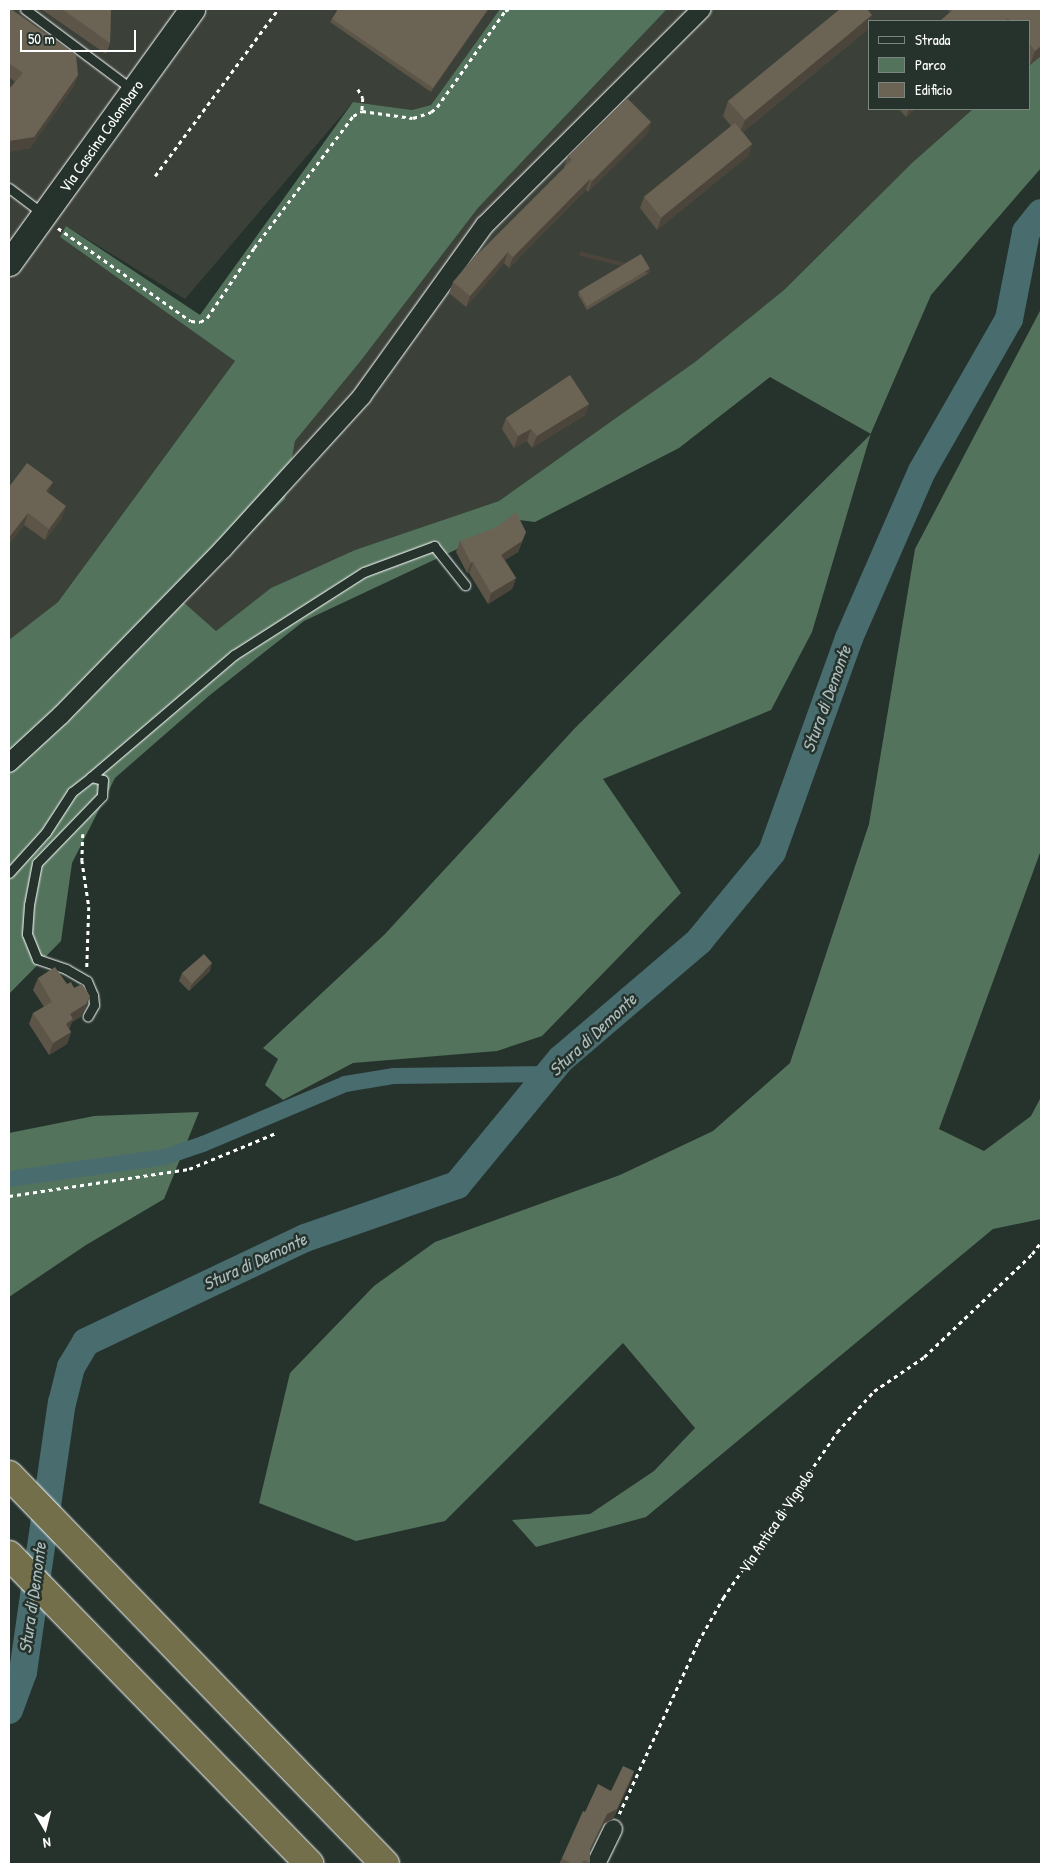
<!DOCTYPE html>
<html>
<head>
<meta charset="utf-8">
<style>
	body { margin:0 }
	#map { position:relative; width:1050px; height:1873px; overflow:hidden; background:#26332d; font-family:"Patrick Hand",sans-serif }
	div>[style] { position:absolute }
	.built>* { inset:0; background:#3b4139 }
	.green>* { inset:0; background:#53735c }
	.canal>* { height:16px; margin:-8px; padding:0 8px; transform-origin:8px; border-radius:8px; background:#496c6f }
	.river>* { height:28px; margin:-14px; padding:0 14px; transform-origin:14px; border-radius:14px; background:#496c6f }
	.path>* { height:2.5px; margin-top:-1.25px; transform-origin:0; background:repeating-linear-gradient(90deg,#fff 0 4px,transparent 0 8px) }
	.roads { filter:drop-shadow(0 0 1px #fff) drop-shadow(0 0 1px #fff) }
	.lane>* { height:9px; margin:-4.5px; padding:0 4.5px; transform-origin:4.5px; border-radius:4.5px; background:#26332d }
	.street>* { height:18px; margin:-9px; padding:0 9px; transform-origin:9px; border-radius:9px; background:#26332d }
	.secondary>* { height:25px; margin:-12.5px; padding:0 12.5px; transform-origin:12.5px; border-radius:12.5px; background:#26332d }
	.highway>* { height:28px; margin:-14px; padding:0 14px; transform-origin:14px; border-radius:14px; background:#726f4a }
	.wall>* { inset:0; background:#5c5548 }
	.shaded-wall>* { inset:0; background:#4b453b; transform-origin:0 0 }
	.building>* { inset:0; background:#6b6354; transform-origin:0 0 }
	span { translate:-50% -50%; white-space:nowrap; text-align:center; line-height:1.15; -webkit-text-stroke:5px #26332d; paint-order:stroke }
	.street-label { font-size:16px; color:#fff }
	.water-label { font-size:18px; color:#adbdbe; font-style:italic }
	.frame { position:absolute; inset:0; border:10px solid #fff; pointer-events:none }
	.legend { position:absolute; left:868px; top:20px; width:162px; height:90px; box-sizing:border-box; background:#26332d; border:1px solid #7d8581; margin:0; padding:6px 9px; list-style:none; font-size:15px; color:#fff }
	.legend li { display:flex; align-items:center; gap:10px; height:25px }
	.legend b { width:25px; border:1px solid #7d8581 }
	.north { position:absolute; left:20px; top:1803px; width:50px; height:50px; -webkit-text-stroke:4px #26332d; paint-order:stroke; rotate:172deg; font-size:14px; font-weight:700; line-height:20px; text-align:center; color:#fff }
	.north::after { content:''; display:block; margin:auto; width:18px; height:22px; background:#fff; clip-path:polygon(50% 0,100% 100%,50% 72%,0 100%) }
	.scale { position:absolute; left:20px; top:30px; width:116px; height:22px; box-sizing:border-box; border:2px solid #fff; border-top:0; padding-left:6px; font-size:15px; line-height:18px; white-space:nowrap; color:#fff; -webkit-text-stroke:4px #26332d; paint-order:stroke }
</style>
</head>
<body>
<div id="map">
	<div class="built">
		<i style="clip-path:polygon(9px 9px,500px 9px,431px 105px,412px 110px,353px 102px,185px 299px,66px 226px,60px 237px,235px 361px,58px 602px,9px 640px)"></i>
		<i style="clip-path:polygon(667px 9px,1041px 9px,1029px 21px,869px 21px,869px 109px,973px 109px,913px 162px,784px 290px,695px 362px,499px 501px,355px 550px,271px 588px,216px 631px,182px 602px,285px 499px,295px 441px,359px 363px,478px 208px)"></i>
	</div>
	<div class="green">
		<i style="clip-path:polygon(500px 9px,667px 9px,478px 208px,359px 363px,295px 441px,285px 499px,182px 601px,216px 631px,271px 588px,355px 550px,499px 501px,695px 362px,784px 290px,913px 162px,973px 109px,1029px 109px,1029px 60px,1041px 49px,1041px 168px,931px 295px,871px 433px,812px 632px,771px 710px,603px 779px,681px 893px,542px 1036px,497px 1051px,353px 1063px,283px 1100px,265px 1085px,278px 1059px,263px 1048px,385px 934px,575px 728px,871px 434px,770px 377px,679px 448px,535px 522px,519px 520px,304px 621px,210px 695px,115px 778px,72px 863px,61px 941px,9px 994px,9px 640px,58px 602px,235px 361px,60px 237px,66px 226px,200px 315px,353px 102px,412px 110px,431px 105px)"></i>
		<i style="clip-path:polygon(1041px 309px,1041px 850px,939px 1129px,984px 1151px,1031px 1116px,1041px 1097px,1041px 1219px,993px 1229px,646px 1517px,536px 1547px,512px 1520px,590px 1514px,654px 1471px,695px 1428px,623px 1343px,445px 1521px,356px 1541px,259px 1503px,290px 1373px,374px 1286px,435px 1242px,620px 1175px,713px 1131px,790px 1063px,869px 824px,915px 549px)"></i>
		<i style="clip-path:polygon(199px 1112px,164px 1199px,86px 1245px,9px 1297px,9px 1133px,94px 1116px)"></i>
	</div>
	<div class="canal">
		<i style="left:9px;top:1179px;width:158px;rotate:-8deg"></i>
		<i style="left:165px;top:1157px;width:40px;rotate:-18.9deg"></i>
		<i style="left:203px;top:1144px;width:154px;rotate:-22.9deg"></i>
		<i style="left:345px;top:1084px;width:50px;rotate:-9.3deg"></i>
		<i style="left:394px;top:1076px;width:154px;rotate:-0.7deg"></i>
	</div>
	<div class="river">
		<i style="left:9px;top:1710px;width:40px;rotate:-69.8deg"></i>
		<i style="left:23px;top:1672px;width:272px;rotate:-81.8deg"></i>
		<i style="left:62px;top:1403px;width:37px;rotate:-76deg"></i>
		<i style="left:71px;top:1367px;width:29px;rotate:-59deg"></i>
		<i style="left:86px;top:1342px;width:242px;rotate:-25.4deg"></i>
		<i style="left:305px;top:1238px;width:161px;rotate:-19.2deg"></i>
		<i style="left:457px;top:1185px;width:163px;rotate:-50.5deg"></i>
		<i style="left:561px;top:1059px;width:182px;rotate:-40.5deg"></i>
		<i style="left:699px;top:941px;width:115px;rotate:-50.6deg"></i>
		<i style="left:772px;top:852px;width:227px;rotate:-70.2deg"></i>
		<i style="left:849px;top:638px;width:182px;rotate:-66.4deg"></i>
		<i style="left:922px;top:471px;width:175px;rotate:-60.2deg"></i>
		<i style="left:1009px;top:319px;width:89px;rotate:-78.9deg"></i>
		<i style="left:1026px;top:232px;width:24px;rotate:-52deg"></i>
	</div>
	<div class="path">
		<i style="left:358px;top:89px;width:10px;rotate:61deg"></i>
		<i style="left:363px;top:98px;width:13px;rotate:94deg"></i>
		<i style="left:362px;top:111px;width:51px;rotate:7.8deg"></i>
		<i style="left:413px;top:118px;width:19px;rotate:-18deg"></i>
		<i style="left:431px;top:112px;width:8px;rotate:-40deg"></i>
		<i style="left:437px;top:107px;width:118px;rotate:-54.7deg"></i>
		<i style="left:505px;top:11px;width:4px;rotate:-27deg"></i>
		<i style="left:155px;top:176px;width:207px;rotate:-53.6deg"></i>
		<i style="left:58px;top:228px;width:162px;rotate:35deg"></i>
		<i style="left:191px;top:321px;width:9px;rotate:6deg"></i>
		<i style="left:200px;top:322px;width:8px;rotate:-30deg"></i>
		<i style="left:207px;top:318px;width:84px;rotate:-56.1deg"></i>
		<i style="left:254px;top:248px;width:165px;rotate:-53.1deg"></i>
		<i style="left:353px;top:116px;width:10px;rotate:-29deg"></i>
		<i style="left:83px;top:834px;width:26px;rotate:92deg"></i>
		<i style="left:82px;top:860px;width:48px;rotate:81.5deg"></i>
		<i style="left:89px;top:907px;width:61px;rotate:91.9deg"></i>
		<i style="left:9px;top:1196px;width:182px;rotate:-8.5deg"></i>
		<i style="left:189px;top:1169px;width:94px;rotate:-22.5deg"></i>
		<i style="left:619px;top:1814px;width:189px;rotate:-65.3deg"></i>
		<i style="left:698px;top:1642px;width:51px;rotate:-60.4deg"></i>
		<i style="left:723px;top:1598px;width:201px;rotate:-55.5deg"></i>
		<i style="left:837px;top:1432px;width:55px;rotate:-47.9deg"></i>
		<i style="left:874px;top:1391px;width:60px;rotate:-34.2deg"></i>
		<i style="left:924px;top:1357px;width:149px;rotate:-43.6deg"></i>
		<i style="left:1032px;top:1254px;width:15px;rotate:-53deg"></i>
	</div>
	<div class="roads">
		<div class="lane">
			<i style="left:25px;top:9px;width:135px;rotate:36.9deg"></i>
			<i style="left:9px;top:188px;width:41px;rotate:37.1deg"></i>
			<i style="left:91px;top:777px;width:188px;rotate:-40.5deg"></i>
			<i style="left:234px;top:655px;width:154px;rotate:-32.6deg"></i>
			<i style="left:364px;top:572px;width:75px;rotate:-20.4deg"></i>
			<i style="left:434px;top:546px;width:50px;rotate:51.5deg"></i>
			<i style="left:9px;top:873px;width:55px;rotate:-47.9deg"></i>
			<i style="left:46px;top:832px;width:48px;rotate:-57deg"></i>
			<i style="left:72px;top:792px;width:24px;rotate:-38deg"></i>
			<i style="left:91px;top:777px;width:12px;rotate:14deg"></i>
			<i style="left:103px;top:780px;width:16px;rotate:94deg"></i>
			<i style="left:102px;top:796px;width:93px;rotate:134.1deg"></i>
			<i style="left:37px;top:863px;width:43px;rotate:100.8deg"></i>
			<i style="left:29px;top:905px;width:29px;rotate:94deg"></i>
			<i style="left:27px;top:934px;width:27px;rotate:68deg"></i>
			<i style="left:37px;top:959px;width:31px;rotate:19deg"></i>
			<i style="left:66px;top:969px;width:24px;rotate:30deg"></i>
			<i style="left:87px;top:981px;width:15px;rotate:67deg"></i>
			<i style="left:93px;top:995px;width:10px;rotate:84deg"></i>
			<i style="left:94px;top:1005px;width:13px;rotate:119deg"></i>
		</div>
		<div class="street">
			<i style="left:9px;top:763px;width:71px;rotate:-42.7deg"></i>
			<i style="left:61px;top:715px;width:232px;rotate:-45.7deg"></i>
			<i style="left:223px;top:549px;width:207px;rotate:-47.7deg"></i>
			<i style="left:362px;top:396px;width:211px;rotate:-54.3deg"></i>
			<i style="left:485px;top:225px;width:306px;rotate:-44.9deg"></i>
			<i style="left:596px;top:1864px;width:39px;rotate:-64deg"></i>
		</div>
		<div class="secondary">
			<i style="left:9px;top:263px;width:313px;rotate:-54.2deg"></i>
		</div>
		<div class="highway">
			<i style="left:9px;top:1475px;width:541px;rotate:45.97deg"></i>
			<i style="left:9px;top:1555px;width:431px;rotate:45.8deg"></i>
		</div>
	</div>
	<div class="wall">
		<i style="clip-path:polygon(9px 9px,78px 75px,74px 86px,30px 148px,9px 152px,9px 89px,15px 82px,9px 77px)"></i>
		<i style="clip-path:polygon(41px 9px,111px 9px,110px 43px,106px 54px)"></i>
		<i style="clip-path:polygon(338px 9px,489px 9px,431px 92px,330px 22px,332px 19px)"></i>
		<i style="clip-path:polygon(947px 9px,1041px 9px,1041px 56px,1030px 65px,1029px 64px,1029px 21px,940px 21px,950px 12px)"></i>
		<i style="clip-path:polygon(869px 21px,869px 24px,867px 30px,743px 132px,752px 144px,748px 156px,657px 230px,640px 208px,644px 197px,731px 126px,723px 116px,728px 101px)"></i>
		<i style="clip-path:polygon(899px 109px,915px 109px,906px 117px)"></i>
		<i style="clip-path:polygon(651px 122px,647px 134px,588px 192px,586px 190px,509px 268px,504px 263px,466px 307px,449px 293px,453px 282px,478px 254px,564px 168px,564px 167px,568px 156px)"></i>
		<i style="clip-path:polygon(650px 269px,649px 273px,587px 310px,578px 295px,579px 292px)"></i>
		<i style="clip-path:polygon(589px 404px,585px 415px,532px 448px,527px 441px,514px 448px,502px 429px,506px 418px)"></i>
		<i style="clip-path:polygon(53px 482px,48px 493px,62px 518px,45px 540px,24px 525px,9px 544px,9px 487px)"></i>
		<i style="clip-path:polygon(526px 532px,518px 552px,505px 560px,516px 578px,512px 589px,488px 604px,469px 573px,467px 573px,456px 552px,460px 541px)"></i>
		<i style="clip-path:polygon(210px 971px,189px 991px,179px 981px,182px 973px)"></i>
		<i style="clip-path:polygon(38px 978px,67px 984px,90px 996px,82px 1016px,72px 1022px,69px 1029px,71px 1032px,67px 1044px,49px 1055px,29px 1024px,33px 1013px,44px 1007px,33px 990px)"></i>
		<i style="clip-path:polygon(634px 1771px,631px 1781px,613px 1819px,603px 1824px,590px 1852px,589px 1864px,559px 1864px,585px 1812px,611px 1791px)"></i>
	</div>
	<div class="shaded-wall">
		<i style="clip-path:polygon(488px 9px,489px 9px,431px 92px,433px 88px)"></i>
		<i style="clip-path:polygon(872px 15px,870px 21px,869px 21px,869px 24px,867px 30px,739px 135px,745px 120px)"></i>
		<i style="clip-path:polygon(1041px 46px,1041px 56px,1030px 65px,1035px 51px)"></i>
		<i style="clip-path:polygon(78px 75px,74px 86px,30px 148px,9px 152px,9px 141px)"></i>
		<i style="clip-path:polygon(909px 109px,915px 109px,906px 117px)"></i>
		<i style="clip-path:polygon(651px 122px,647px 134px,588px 192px,592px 181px)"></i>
		<i style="clip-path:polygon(752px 144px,748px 156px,657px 230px,661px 218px)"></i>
		<i style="clip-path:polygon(590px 179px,586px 190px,509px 268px,513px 257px)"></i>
		<i style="clip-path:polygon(508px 252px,504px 263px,466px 307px,470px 296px)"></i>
		<i style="left:650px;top:269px;width:4px;height:72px;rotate:104deg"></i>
		<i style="clip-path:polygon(589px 404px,585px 415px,532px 448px,537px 436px)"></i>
		<i style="clip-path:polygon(531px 429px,527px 441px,514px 448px,518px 436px)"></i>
		<i style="clip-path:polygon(53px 482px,48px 494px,46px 491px)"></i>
		<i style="clip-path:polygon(66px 506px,62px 518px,45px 540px,49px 529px)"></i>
		<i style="clip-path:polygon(28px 513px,24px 525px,9px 544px,9px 540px,10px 536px)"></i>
		<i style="clip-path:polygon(526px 532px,518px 552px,497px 565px,501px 555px)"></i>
		<i style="clip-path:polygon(473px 562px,469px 573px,467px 573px,471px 563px)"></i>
		<i style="clip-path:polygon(516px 578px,512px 589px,488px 604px,491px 593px)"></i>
		<i style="clip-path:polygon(212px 963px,210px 971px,189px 991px,192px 984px)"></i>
		<i style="clip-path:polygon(90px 996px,82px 1016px,72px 1022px,68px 1031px,62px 1036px,70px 1014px)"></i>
		<i style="clip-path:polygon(71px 1032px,67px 1044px,49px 1055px,53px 1043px)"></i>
		<i style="clip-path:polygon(634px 1771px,631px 1781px,613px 1819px,603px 1824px,586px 1859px,590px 1849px,607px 1814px)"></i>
	</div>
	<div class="building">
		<i style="clip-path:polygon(9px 9px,11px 9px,76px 55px,78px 75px,34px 137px,9px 141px,9px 89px,23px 73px,9px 63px)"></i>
		<i style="clip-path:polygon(62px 9px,111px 9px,110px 43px)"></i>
		<i style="clip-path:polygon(338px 9px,488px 9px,433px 88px,332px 19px)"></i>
		<i style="clip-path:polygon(840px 9px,867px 9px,872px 15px,745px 120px,728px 101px)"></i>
		<i style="clip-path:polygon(954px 9px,1041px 9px,1041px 46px,1035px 51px,1029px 43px,1029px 21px,1010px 21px,1008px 18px,1004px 21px,940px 21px)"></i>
		<i style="clip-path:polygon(627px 98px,651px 122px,592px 181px,590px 179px,513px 257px,508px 252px,470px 296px,453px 282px,477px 253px,478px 254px,572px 160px,568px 156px)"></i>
		<i style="left:735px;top:123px;width:27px;height:117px;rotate:51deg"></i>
		<i style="left:641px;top:254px;width:17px;height:73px;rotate:59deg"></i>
		<i style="clip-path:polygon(570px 375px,589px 404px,537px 436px,531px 429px,518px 436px,506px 418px)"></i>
		<i style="clip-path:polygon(27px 463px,53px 482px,46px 491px,66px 506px,49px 529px,28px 513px,10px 536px,9px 535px,9px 487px)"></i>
		<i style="clip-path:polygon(516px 512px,526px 532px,522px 541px,501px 555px,516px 578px,491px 593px,473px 562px,471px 563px,460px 541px,497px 527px)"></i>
		<i style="clip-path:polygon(204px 954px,212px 963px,192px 984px,182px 973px)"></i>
		<i style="clip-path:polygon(55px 967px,67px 984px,71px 982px,74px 988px,82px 984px,90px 996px,86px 1004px,70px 1014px,73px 1019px,66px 1024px,71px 1032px,53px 1043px,33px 1013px,52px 1002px,38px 978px)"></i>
		<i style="clip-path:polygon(623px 1766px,634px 1771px,617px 1809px,607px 1814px,590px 1849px,590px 1863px,584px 1860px,581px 1864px,572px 1864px,562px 1858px,583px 1811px,585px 1812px,598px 1784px,611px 1791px)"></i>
	</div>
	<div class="street-label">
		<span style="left:101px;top:136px;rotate:-55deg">Via Cascina Colombaro</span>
		<span style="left:776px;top:1521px;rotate:-56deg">Via Antica di Vignolo</span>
	</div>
	<div class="water-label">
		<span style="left:827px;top:699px;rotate:-70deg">Stura di Demonte</span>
		<span style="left:593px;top:1035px;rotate:-43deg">Stura di Demonte</span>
		<span style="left:255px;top:1262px;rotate:-25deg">Stura di Demonte</span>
		<span style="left:33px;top:1598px;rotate:-82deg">Stura di Demonte</span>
	</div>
	<div class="frame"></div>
	<ul class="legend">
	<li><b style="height:6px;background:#26332d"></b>Strada</li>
	<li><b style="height:14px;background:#53735c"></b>Parco</li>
	<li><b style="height:14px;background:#6b6354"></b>Edificio</li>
	</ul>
	<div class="north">N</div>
	<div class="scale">50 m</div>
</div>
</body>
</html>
